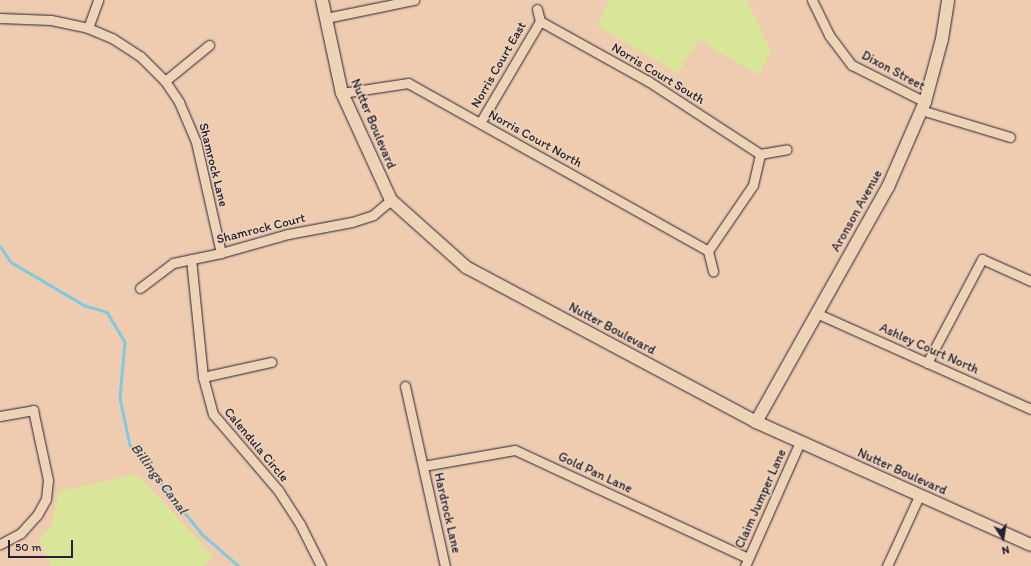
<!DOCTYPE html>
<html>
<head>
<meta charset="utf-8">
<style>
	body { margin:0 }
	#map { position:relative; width:1031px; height:566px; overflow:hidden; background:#efccb0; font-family:Itim,sans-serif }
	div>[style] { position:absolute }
	.green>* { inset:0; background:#d9e598 }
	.stream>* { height:2.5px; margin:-1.25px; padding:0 1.25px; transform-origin:1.25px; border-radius:1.25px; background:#80cae0 }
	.roads { filter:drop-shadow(0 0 1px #22223b) drop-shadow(0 0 1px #22223b) }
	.minor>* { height:9px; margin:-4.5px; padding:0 4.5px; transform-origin:4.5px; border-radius:4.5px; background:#efd3b6 }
	.tertiary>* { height:12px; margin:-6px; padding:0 6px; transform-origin:6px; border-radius:6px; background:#efd3b6 }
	span { translate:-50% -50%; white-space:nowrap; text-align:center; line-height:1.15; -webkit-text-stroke:3px #efd3b6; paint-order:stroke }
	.street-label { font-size:13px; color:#22223b }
	.water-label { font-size:14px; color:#35445c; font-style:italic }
	.north { position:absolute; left:983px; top:518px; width:40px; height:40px; -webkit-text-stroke:3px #efd3b6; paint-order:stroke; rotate:168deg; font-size:11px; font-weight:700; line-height:16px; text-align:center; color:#22223b }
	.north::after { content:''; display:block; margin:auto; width:14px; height:18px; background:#22223b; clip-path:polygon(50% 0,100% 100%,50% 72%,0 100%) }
	.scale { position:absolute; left:8px; top:540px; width:65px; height:18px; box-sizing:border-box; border:2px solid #22223b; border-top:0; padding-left:5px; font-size:12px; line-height:14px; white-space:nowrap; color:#22223b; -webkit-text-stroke:3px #efd3b6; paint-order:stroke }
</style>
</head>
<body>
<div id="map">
	<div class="green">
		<i style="clip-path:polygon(609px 0,747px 0,771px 51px,759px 75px,698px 40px,678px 73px,597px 26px)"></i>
		<i style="clip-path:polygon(137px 474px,213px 556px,204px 566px,51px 566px,39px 539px,51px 527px,59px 491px)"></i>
	</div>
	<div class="stream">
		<i style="left:0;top:246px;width:19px;rotate:55deg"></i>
		<i style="left:11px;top:262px;width:85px;rotate:30.5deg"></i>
		<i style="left:84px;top:305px;width:24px;rotate:17deg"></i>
		<i style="left:107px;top:312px;width:35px;rotate:59deg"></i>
		<i style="left:125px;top:342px;width:56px;rotate:95.1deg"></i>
		<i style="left:120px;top:398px;width:48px;rotate:78deg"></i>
		<i style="left:130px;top:445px;width:116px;rotate:51deg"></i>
		<i style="left:203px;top:535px;width:48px;rotate:40.7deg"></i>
	</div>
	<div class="roads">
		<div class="minor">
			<i style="left:812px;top:0;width:39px;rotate:64deg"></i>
			<i style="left:829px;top:35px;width:38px;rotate:53deg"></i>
			<i style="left:852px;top:65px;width:82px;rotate:26.9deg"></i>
			<i style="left:537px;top:9px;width:12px;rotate:76deg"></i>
			<i style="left:0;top:18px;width:51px;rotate:2.2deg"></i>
			<i style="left:51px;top:20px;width:38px;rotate:12deg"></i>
			<i style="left:88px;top:28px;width:26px;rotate:23deg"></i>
			<i style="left:112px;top:38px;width:33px;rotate:33deg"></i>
			<i style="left:140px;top:56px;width:35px;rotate:45deg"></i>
			<i style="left:165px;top:81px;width:25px;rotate:56deg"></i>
			<i style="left:179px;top:102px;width:43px;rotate:67deg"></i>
			<i style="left:196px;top:142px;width:114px;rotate:77.3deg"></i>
			<i style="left:326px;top:18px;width:90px;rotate:-11.6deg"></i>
			<i style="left:540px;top:21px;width:124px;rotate:29.1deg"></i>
			<i style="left:648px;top:81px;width:134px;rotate:33.1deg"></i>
			<i style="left:88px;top:28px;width:30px;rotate:-70deg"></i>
			<i style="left:165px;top:81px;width:57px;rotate:-39.3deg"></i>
			<i style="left:342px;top:93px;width:67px;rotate:-8.6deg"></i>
			<i style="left:408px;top:83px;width:344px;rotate:29.2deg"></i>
			<i style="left:921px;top:110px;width:93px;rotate:16.9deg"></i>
			<i style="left:480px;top:123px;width:118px;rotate:-59.5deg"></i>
			<i style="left:760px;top:154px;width:27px;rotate:-10deg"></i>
			<i style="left:708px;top:251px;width:80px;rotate:-55.7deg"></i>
			<i style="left:753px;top:185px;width:32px;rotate:-77deg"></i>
			<i style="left:708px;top:251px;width:21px;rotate:76deg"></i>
			<i style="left:191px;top:259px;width:119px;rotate:84.2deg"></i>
			<i style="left:203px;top:377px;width:38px;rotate:75deg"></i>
			<i style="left:213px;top:414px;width:100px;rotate:49.5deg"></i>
			<i style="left:278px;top:490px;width:40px;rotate:57.1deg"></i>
			<i style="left:300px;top:524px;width:47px;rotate:63.4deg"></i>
			<i style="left:140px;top:288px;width:41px;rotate:-37.1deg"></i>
			<i style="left:173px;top:263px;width:49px;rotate:-11.8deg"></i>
			<i style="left:221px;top:253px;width:70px;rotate:-15.8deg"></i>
			<i style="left:288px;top:234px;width:65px;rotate:-10.6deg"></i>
			<i style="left:352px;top:222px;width:22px;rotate:-18deg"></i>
			<i style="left:373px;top:215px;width:23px;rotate:-40deg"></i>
			<i style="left:816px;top:313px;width:235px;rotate:24.1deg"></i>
			<i style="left:927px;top:363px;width:118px;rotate:-62.1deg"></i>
			<i style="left:982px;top:259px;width:54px;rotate:24.2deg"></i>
			<i style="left:203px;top:377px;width:70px;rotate:-12.4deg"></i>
			<i style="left:405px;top:386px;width:184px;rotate:77.5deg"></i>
			<i style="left:0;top:416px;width:34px;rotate:-10deg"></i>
			<i style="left:33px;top:410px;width:72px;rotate:77.9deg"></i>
			<i style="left:48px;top:480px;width:19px;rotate:96deg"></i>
			<i style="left:46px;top:499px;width:18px;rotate:119deg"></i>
			<i style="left:37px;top:515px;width:24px;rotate:132deg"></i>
			<i style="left:21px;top:533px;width:24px;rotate:152deg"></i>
			<i style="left:423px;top:466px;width:93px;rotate:-9.9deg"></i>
			<i style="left:515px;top:450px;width:257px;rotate:24.9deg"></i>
			<i style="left:745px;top:566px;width:136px;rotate:-66.1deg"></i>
			<i style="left:887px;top:566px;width:77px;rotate:-65.4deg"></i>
		</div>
		<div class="tertiary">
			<i style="left:322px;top:0;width:95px;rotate:77.9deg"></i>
			<i style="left:342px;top:93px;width:118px;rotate:65.4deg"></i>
			<i style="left:391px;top:200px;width:101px;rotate:41.8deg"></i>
			<i style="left:466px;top:267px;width:329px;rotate:28.1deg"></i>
			<i style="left:756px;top:422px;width:301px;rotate:24.1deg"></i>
			<i style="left:756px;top:422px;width:270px;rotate:-60.7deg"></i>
			<i style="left:888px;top:187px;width:93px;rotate:-66.5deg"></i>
			<i style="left:925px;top:102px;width:65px;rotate:-74.9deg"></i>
			<i style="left:942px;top:39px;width:39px;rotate:-81deg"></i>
		</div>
	</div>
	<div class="street-label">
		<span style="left:499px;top:65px;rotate:-60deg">Norris Court East</span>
		<span style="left:893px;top:71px;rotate:28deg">Dixon Street</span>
		<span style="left:658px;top:74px;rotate:31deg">Norris Court South</span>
		<span style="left:373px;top:124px;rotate:67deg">Nutter Boulevard</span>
		<span style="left:535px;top:139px;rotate:29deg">Norris Court North</span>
		<span style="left:213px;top:165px;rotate:76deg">Shamrock Lane</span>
		<span style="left:857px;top:211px;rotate:-61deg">Aronson Avenue</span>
		<span style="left:261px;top:229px;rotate:-14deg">Shamrock Court</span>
		<span style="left:612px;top:329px;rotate:28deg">Nutter Boulevard</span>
		<span style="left:929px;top:349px;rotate:24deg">Ashley Court North</span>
		<span style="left:256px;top:445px;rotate:50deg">Calendula Circle</span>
		<span style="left:902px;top:472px;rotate:24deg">Nutter Boulevard</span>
		<span style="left:595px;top:473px;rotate:25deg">Gold Pan Lane</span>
		<span style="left:761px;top:499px;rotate:-66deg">Claim Jumper Lane</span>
		<span style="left:447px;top:513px;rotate:77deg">Hardrock Lane</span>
	</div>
	<div class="water-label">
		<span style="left:159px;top:479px;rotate:53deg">Billings Canal</span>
	</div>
	<div class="north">N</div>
	<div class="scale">50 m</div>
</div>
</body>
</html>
